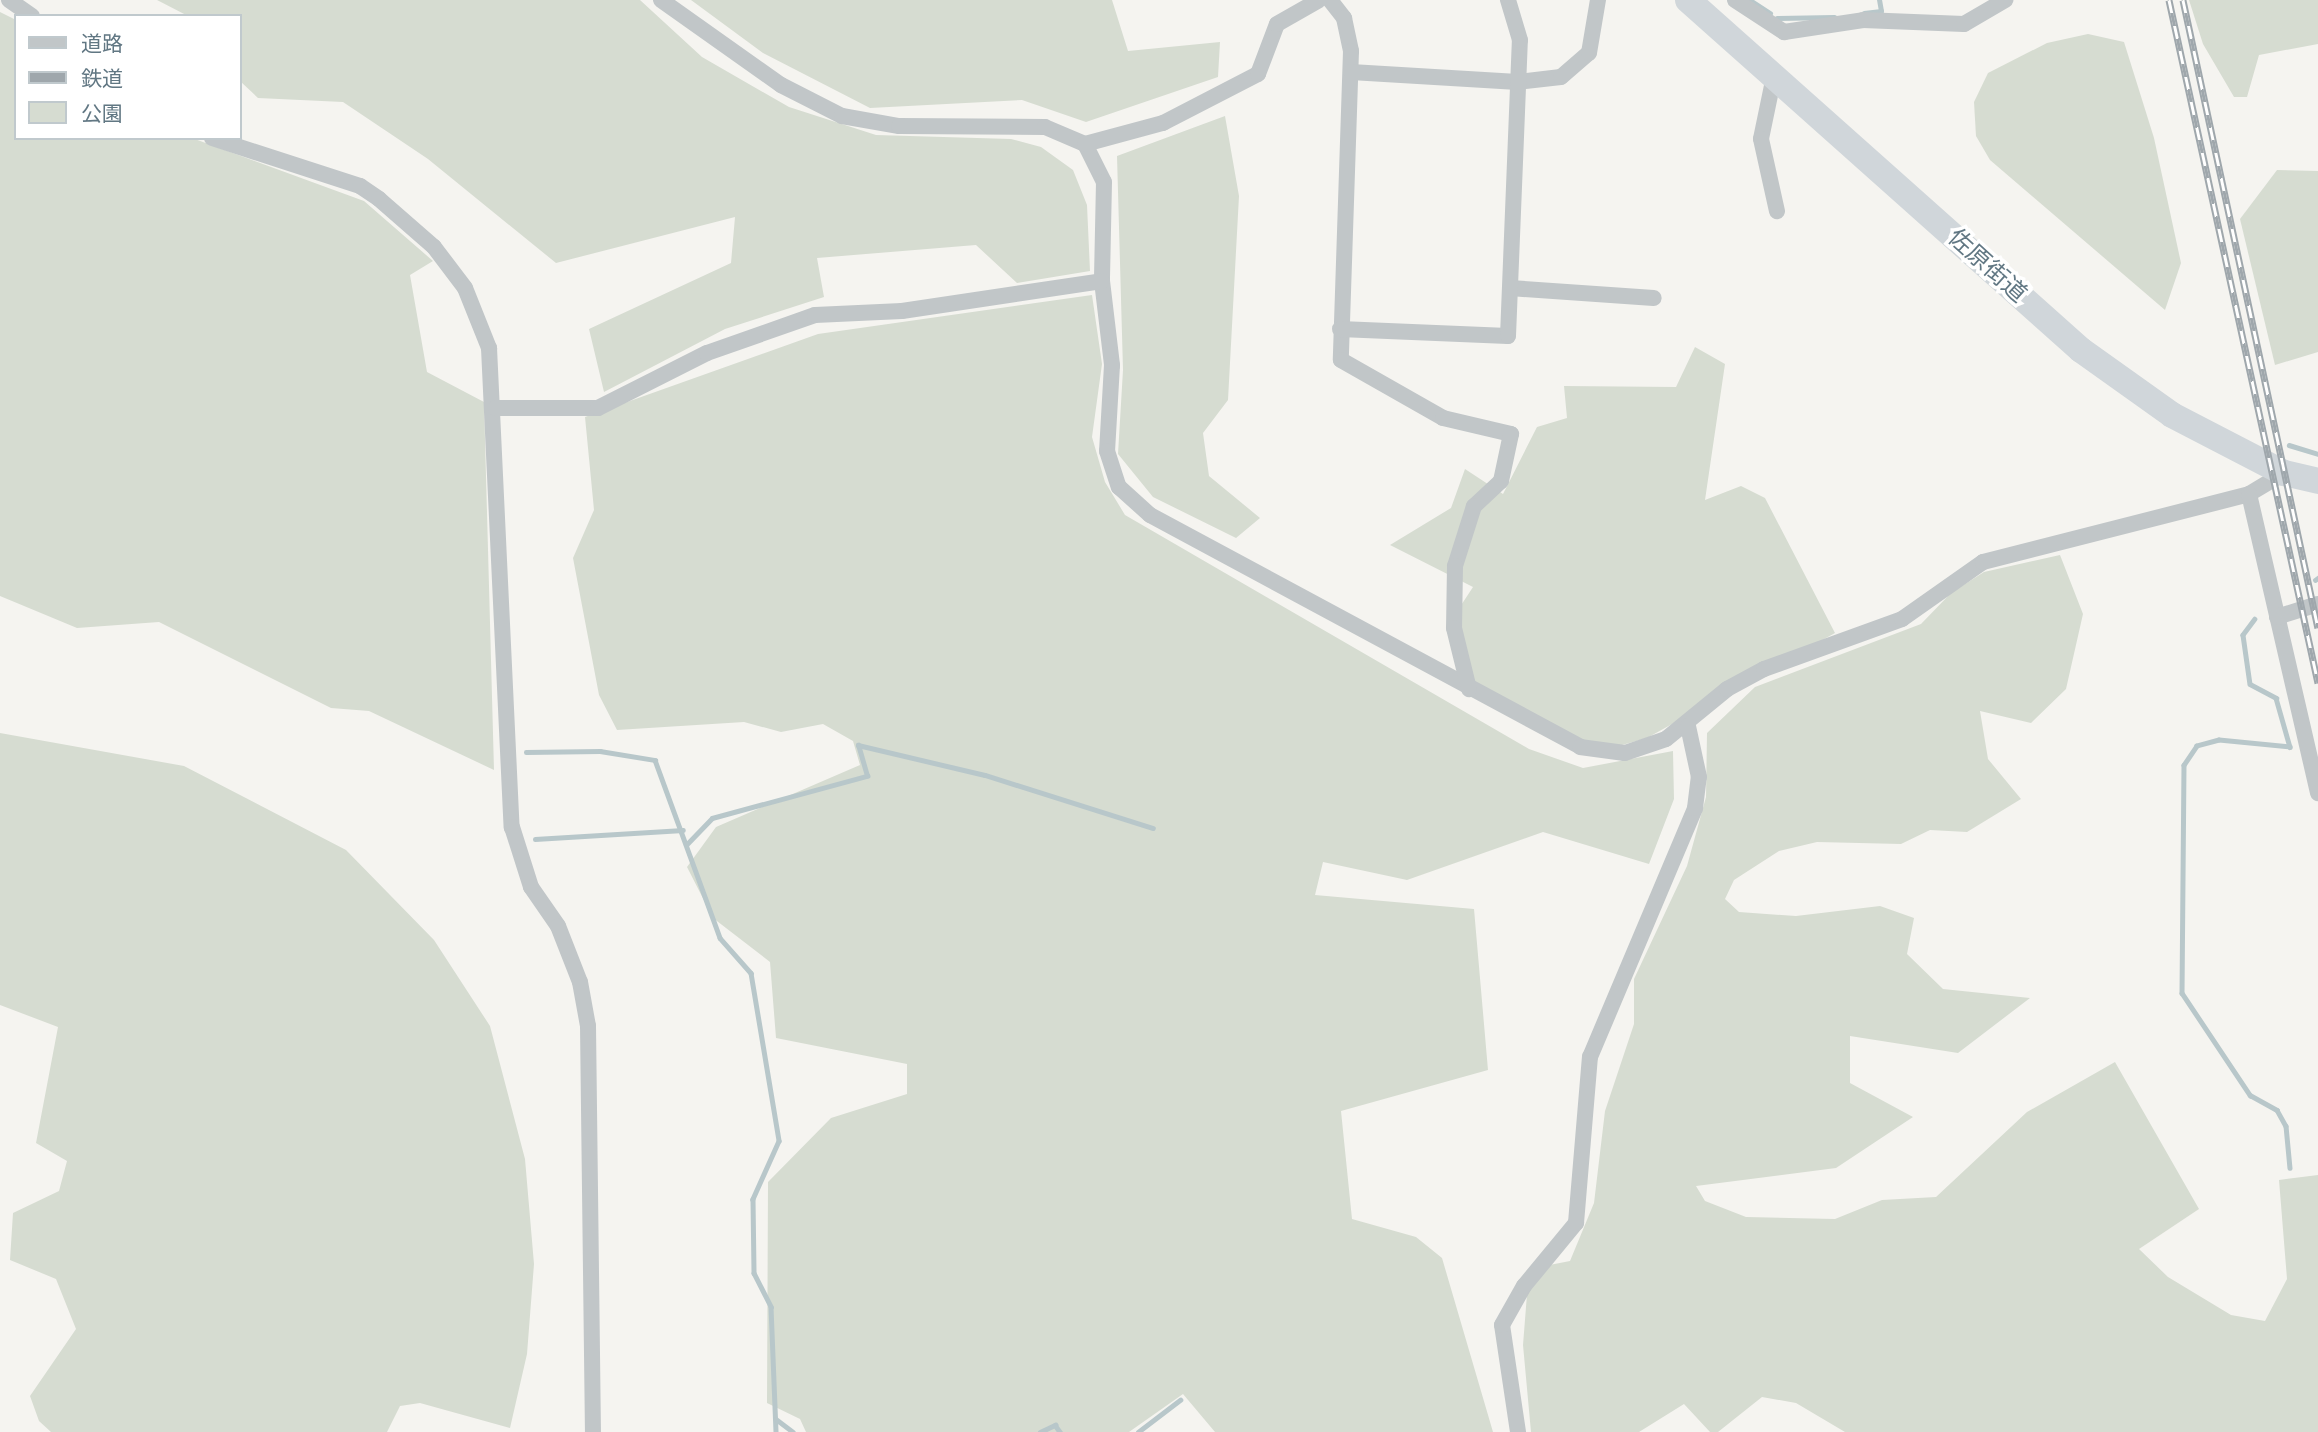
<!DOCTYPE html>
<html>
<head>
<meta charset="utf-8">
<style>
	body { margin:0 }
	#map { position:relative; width:2318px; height:1432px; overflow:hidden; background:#f5f4f0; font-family:"Nunito Sans","Noto Sans JP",sans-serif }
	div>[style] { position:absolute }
	.green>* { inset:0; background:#d6dcd1 }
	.stream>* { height:4.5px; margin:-2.25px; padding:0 2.25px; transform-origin:2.25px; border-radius:2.25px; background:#b8c7ca }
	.minor>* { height:16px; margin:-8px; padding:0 8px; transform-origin:8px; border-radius:8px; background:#c1c6c8 }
	.trunk>* { height:26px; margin:-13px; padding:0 13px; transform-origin:13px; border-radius:13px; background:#d0d6da }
	.rail>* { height:7px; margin-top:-3.5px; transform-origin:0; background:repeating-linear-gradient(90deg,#fff 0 13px,#9fa7ac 0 26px); box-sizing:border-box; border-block:2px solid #9fa7ac }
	span { translate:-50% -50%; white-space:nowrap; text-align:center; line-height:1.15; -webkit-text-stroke:7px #fff; paint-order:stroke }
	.street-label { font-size:24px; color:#617783 }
	.legend { position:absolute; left:14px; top:14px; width:228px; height:126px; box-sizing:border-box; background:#fff; border:2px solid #c0c9cd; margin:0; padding:9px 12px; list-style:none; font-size:21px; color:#617783 }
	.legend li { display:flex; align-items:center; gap:14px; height:35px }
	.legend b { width:35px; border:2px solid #c0c9cd }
</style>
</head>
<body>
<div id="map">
	<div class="green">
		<i style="clip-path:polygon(157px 0,640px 0,702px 57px,789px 107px,876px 135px,1011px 139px,1041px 147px,1073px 170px,1087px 205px,1090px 271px,1017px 283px,976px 245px,817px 258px,824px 297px,725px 329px,604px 392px,589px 329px,731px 263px,735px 217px,556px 263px,428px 159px,343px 102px,258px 98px,240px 81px,240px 16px,188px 16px)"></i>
		<i style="clip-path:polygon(691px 0,1112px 0,1128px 51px,1220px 42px,1218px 77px,1086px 122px,1022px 100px,870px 108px,763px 53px)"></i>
		<i style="clip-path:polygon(2189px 0,2318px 0,2318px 44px,2259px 55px,2247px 97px,2234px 97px,2203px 44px)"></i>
		<i style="clip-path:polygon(0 12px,16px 20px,16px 138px,192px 138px,364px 201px,433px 261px,410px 275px,427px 372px,484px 402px,494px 770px,369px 711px,331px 708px,159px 622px,77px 628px,0 596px)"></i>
		<i style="clip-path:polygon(2088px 34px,2124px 42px,2154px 138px,2181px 263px,2165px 310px,1990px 160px,1976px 136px,1974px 102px,1988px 73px,2047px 43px)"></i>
		<i style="clip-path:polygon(1225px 116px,1239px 196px,1228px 400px,1203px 433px,1209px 476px,1260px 518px,1236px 538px,1153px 497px,1118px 454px,1123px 370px,1117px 156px)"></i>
		<i style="clip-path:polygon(2277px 170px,2318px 171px,2318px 352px,2275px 365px,2240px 219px)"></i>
		<i style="clip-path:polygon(1092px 295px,1102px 364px,1092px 437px,1105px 482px,1125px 515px,1529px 749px,1583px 768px,1673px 751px,1674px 799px,1649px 864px,1543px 832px,1407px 880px,1323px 862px,1315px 895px,1474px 909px,1488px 1070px,1341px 1111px,1352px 1219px,1416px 1237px,1442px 1258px,1493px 1432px,1215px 1432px,1183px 1394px,1129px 1432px,806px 1432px,800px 1419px,767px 1403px,768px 1182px,831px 1118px,907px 1094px,907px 1064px,776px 1038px,770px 962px,713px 918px,687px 867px,716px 827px,860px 765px,853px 741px,823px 724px,781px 732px,744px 722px,617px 730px,599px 695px,573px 558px,594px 510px,585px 417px,818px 334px)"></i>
		<i style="clip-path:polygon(1695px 347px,1725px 364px,1705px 500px,1741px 486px,1765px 498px,1835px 633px,1647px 738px,1615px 747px,1558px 736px,1472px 682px,1454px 616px,1473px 587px,1390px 545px,1451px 508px,1465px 469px,1503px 494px,1537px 427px,1567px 418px,1564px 386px,1676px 387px)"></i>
		<i style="clip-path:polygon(2060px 555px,2083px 614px,2066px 689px,2031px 723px,1980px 711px,1988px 759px,2021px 799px,1967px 832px,1930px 830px,1901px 844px,1817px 842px,1779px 851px,1734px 880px,1725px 899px,1739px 912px,1796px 916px,1880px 906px,1914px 918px,1907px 954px,1943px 989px,2030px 998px,1958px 1053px,1850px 1036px,1850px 1083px,1913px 1117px,1836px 1168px,1696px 1186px,1705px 1201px,1746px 1217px,1835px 1219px,1882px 1200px,1936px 1197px,2027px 1112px,2115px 1062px,2199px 1209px,2139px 1249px,2168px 1277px,2231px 1315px,2265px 1321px,2287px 1279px,2279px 1180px,2318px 1175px,2318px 1432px,1845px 1432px,1796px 1403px,1762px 1397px,1718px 1432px,1710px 1432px,1684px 1404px,1639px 1432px,1531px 1432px,1523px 1345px,1529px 1269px,1570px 1261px,1594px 1203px,1605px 1111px,1634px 1024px,1634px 979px,1687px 866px,1706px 797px,1707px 733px,1755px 687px,1921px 624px,1951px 593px,1984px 572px)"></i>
		<i style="clip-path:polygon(0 733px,184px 766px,346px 850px,434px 940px,490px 1026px,525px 1159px,534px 1264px,527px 1354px,510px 1428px,420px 1403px,400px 1406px,387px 1432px,51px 1432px,39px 1421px,30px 1396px,76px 1329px,56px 1279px,10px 1260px,13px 1213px,59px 1191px,67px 1161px,36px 1143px,58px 1027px,0 1005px)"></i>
	</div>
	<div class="stream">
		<i style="left:1750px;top:0;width:24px;rotate:33deg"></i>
		<i style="left:1864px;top:13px;width:17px;rotate:-7deg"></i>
		<i style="left:1881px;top:11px;width:11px;rotate:-100deg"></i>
		<i style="left:1777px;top:18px;width:57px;rotate:-1deg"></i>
		<i style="left:2289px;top:445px;width:30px;rotate:17deg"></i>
		<i style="left:2315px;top:580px;width:4px;rotate:-34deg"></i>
		<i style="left:2255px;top:619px;width:20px;rotate:127deg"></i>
		<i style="left:2243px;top:635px;width:49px;rotate:81.9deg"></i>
		<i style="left:2250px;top:684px;width:30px;rotate:28deg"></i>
		<i style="left:2276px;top:698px;width:51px;rotate:74.1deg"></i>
		<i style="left:2290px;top:747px;width:71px;rotate:-174.4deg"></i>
		<i style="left:2219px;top:740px;width:23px;rotate:165deg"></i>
		<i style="left:2197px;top:746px;width:23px;rotate:124deg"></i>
		<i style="left:2184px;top:765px;width:228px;rotate:90.5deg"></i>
		<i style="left:2182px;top:993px;width:123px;rotate:56.3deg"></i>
		<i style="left:2250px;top:1095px;width:31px;rotate:29deg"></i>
		<i style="left:2277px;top:1110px;width:18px;rotate:61deg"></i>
		<i style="left:2286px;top:1126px;width:42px;rotate:84.6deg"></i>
		<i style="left:526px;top:752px;width:74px;rotate:-0.8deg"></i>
		<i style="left:600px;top:751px;width:56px;rotate:9.3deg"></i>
		<i style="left:655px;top:760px;width:189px;rotate:69.9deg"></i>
		<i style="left:720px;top:938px;width:47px;rotate:48.5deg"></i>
		<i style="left:751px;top:973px;width:170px;rotate:80.5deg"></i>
		<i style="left:779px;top:1141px;width:64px;rotate:114.1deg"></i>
		<i style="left:753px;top:1199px;width:74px;rotate:89.2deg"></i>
		<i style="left:754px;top:1273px;width:38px;rotate:63deg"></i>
		<i style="left:771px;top:1307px;width:125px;rotate:87.7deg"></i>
		<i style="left:535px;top:839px;width:148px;rotate:-3.5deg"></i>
		<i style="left:686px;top:845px;width:37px;rotate:-46deg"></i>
		<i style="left:712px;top:818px;width:161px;rotate:-15.2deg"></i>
		<i style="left:867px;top:776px;width:32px;rotate:-106deg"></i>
		<i style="left:858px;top:745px;width:130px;rotate:13.3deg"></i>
		<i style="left:985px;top:775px;width:176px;rotate:17.5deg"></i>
		<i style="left:776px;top:1419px;width:21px;rotate:37deg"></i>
		<i style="left:1040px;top:1432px;width:17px;rotate:-25deg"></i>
		<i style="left:1055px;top:1425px;width:9px;rotate:54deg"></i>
		<i style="left:1138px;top:1432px;width:53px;rotate:-37.3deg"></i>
	</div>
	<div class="minor">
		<i style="left:9px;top:0;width:28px;rotate:35deg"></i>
		<i style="left:661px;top:0;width:147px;rotate:35.3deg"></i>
		<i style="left:781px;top:85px;width:68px;rotate:26.9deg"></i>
		<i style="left:842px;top:116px;width:58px;rotate:10deg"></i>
		<i style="left:899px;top:126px;width:146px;rotate:0.4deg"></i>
		<i style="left:1045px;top:127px;width:43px;rotate:23deg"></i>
		<i style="left:1085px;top:144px;width:42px;rotate:63.4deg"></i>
		<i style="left:1104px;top:182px;width:99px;rotate:91.2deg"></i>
		<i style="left:1102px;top:281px;width:85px;rotate:83.2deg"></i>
		<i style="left:1112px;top:365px;width:86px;rotate:93.3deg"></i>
		<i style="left:1107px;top:451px;width:38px;rotate:72deg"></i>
		<i style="left:1119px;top:487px;width:42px;rotate:42.1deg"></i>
		<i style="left:1150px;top:515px;width:489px;rotate:28.3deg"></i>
		<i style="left:1580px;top:747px;width:45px;rotate:7.6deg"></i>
		<i style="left:1625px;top:753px;width:43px;rotate:-18.9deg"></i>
		<i style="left:1666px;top:739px;width:79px;rotate:-39.3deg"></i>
		<i style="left:1727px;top:689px;width:42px;rotate:-28.4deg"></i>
		<i style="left:1764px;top:669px;width:147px;rotate:-19.9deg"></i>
		<i style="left:1902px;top:619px;width:99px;rotate:-35.1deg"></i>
		<i style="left:1983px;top:562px;width:275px;rotate:-14.3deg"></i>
		<i style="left:2249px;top:494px;width:41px;rotate:-31deg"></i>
		<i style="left:1330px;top:0;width:23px;rotate:52deg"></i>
		<i style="left:1344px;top:18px;width:34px;rotate:78deg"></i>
		<i style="left:1351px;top:51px;width:309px;rotate:91.9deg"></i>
		<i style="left:1341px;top:360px;width:117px;rotate:29.6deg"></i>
		<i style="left:1443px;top:418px;width:70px;rotate:13.2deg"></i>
		<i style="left:1511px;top:434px;width:48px;rotate:102deg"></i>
		<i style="left:1501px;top:481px;width:37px;rotate:137deg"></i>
		<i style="left:1474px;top:506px;width:63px;rotate:107.6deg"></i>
		<i style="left:1455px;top:566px;width:62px;rotate:90.9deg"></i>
		<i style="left:1454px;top:628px;width:63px;rotate:76.2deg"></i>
		<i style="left:1735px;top:0;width:59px;rotate:33.1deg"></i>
		<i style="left:1784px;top:32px;width:80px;rotate:-8.6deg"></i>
		<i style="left:1863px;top:20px;width:101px;rotate:2.3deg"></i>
		<i style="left:1964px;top:24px;width:48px;rotate:-30.3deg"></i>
		<i style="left:1351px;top:72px;width:167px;rotate:3.4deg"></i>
		<i style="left:1518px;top:82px;width:43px;rotate:-6.6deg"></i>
		<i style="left:1561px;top:77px;width:37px;rotate:-41deg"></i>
		<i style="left:1589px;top:53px;width:54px;rotate:-80.4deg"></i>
		<i style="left:1774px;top:76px;width:64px;rotate:101.7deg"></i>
		<i style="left:1761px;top:139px;width:74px;rotate:77.5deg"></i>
		<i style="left:212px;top:138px;width:156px;rotate:18deg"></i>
		<i style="left:360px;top:186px;width:23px;rotate:34deg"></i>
		<i style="left:379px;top:199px;width:73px;rotate:41.1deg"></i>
		<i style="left:434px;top:247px;width:51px;rotate:52.9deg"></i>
		<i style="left:465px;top:288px;width:65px;rotate:68.2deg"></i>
		<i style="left:489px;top:348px;width:480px;rotate:87.3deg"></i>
		<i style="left:512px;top:827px;width:63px;rotate:72.4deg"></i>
		<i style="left:531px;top:887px;width:47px;rotate:55.3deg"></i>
		<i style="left:558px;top:926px;width:60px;rotate:68.6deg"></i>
		<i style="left:580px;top:982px;width:45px;rotate:79.7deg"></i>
		<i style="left:588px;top:1026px;width:406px;rotate:89.3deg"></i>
		<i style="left:1085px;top:144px;width:81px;rotate:-15.1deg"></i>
		<i style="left:1163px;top:123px;width:107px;rotate:-27.3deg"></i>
		<i style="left:1258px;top:74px;width:53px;rotate:-69.2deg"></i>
		<i style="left:1277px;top:24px;width:48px;rotate:-29.7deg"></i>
		<i style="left:1510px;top:288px;width:144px;rotate:4deg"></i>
		<i style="left:1340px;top:329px;width:168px;rotate:2.4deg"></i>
		<i style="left:1508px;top:336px;width:296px;rotate:-87.7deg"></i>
		<i style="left:1520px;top:40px;width:42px;rotate:-106.7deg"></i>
		<i style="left:496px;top:408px;width:102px"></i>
		<i style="left:598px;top:408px;width:122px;rotate:-26.8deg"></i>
		<i style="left:707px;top:353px;width:114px;rotate:-19.4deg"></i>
		<i style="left:815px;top:315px;width:87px;rotate:-2.6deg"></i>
		<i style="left:902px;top:311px;width:202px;rotate:-8.5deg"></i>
		<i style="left:2249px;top:494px;width:307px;rotate:77deg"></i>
		<i style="left:2277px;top:617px;width:43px;rotate:-17.6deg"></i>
		<i style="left:1518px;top:1432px;width:108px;rotate:-98.5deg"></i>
		<i style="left:1502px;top:1325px;width:45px;rotate:-60.6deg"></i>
		<i style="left:1524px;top:1286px;width:82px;rotate:-50.5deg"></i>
		<i style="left:1576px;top:1223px;width:167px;rotate:-85.2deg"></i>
		<i style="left:1590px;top:1057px;width:270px;rotate:-67.1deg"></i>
		<i style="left:1695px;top:808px;width:31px;rotate:-83deg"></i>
		<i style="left:1699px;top:777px;width:52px;rotate:-102.2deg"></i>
	</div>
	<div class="trunk">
		<i style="left:1688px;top:0;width:526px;rotate:41.69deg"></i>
		<i style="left:2081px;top:350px;width:112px;rotate:35.5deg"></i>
		<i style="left:2172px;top:415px;width:126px;rotate:27.4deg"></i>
		<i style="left:2284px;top:473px;width:35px;rotate:13deg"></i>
	</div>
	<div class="rail">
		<i style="left:2169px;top:0;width:699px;rotate:77.69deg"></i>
		<i style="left:2183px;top:0;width:642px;rotate:77.87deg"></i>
	</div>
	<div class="street-label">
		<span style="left:1987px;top:266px;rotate:42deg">佐原街道</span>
	</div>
	<ul class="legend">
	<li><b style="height:9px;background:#c1c6c8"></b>道路</li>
	<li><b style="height:9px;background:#9fa7ac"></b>鉄道</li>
	<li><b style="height:19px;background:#d6dcd1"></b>公園</li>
	</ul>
</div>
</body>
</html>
